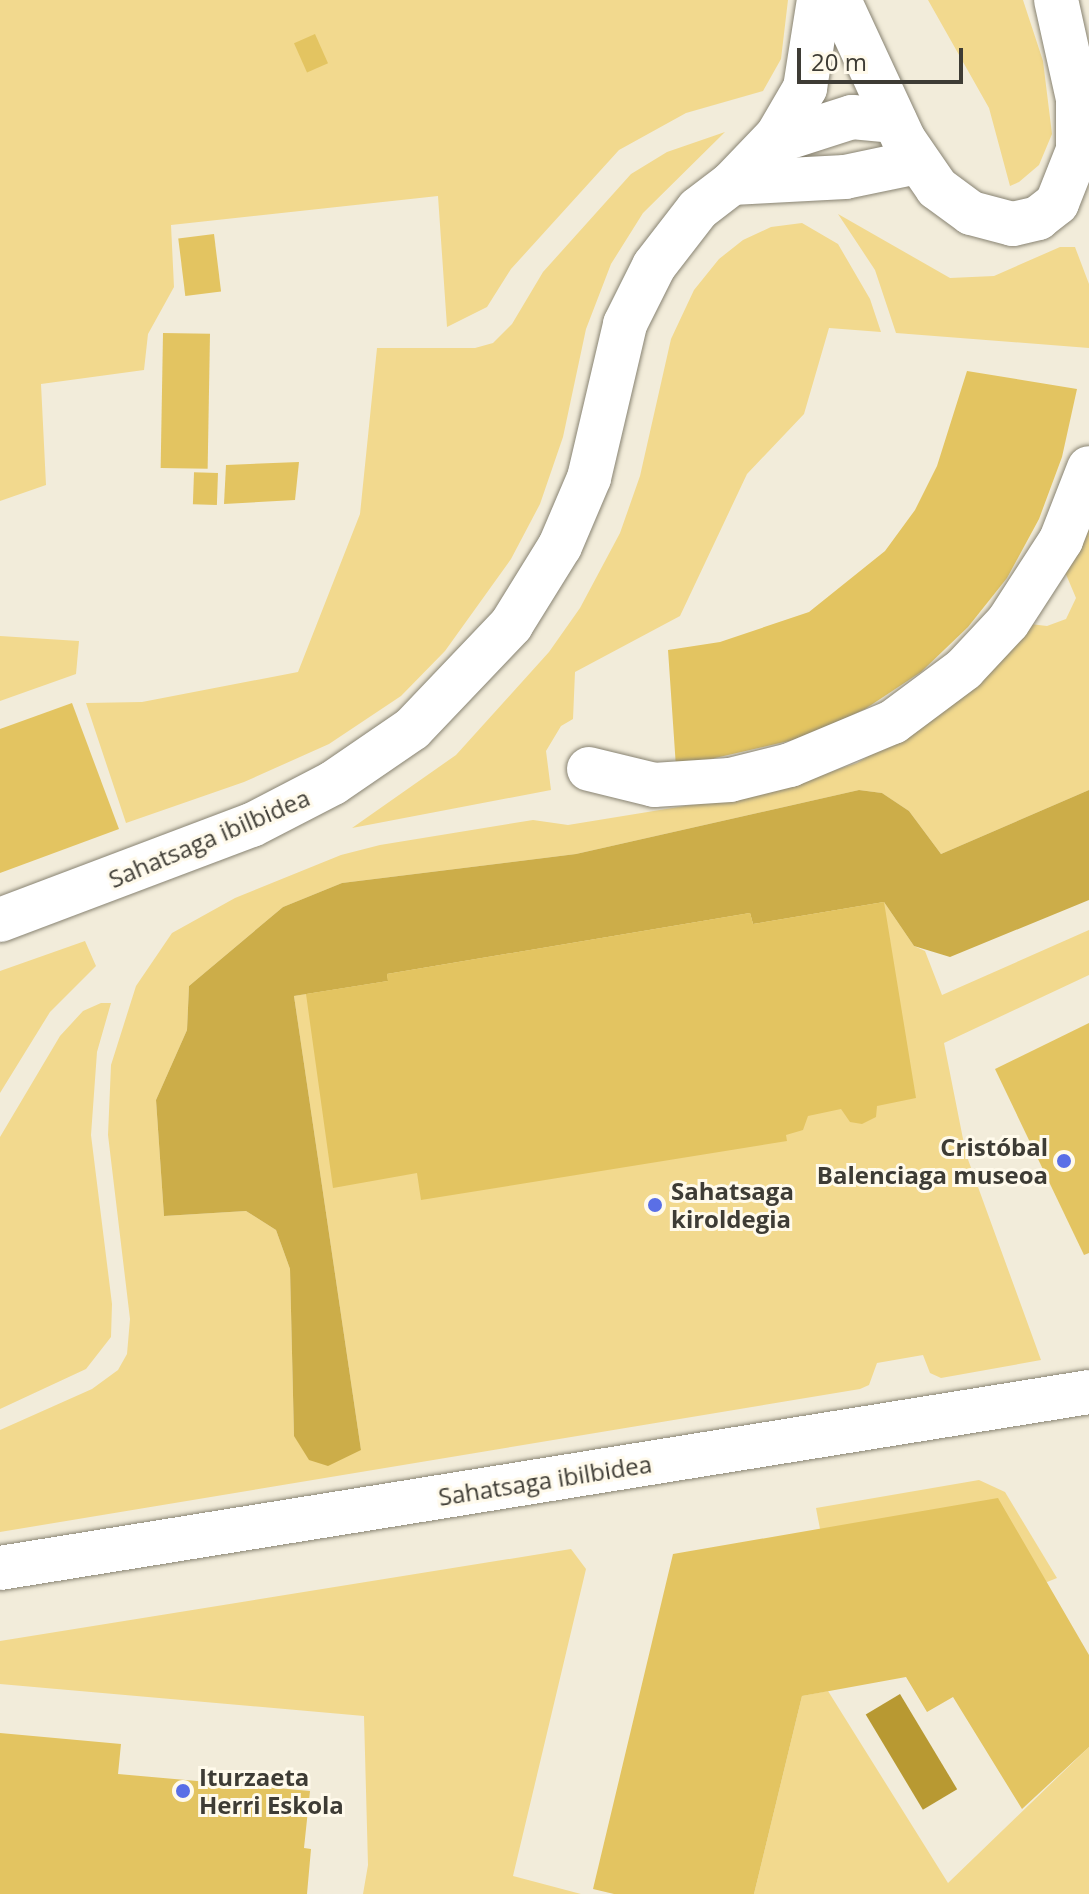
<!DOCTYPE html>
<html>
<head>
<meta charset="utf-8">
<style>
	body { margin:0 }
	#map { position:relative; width:1089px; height:1894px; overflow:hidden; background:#f2ecda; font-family:"Open Sans",sans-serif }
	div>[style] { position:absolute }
	.green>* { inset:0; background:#f2d98e }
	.forest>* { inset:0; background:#ccad49 }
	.water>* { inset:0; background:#b89932; transform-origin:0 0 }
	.building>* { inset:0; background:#e3c461; transform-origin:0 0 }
	.roads { filter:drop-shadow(0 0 2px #888372) drop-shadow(0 0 2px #888372) }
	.minor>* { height:44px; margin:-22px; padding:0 22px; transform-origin:22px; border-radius:22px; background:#fff }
	.tertiary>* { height:44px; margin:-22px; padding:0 22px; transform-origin:22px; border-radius:22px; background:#fff }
	.dots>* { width:22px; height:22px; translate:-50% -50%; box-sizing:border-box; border:4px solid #fffaeb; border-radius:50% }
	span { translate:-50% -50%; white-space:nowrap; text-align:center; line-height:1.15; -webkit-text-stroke:6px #fffaeb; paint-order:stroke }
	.street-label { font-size:24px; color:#3e3c35 }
	.poi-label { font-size:24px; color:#3e3c35; font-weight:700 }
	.right { translate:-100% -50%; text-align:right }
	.left { translate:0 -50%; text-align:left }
	.scale { position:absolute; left:797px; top:48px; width:166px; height:36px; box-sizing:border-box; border:4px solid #3e3c35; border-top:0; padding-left:10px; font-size:24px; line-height:28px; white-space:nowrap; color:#3e3c35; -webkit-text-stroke:6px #fffaeb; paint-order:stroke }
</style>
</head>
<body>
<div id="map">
	<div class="green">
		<i style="clip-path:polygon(0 0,788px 0,781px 59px,763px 91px,686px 113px,619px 150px,511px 269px,487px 307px,447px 327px,438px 196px,171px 225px,174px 287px,148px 334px,144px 370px,41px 384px,46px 485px,0 501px)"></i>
		<i style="clip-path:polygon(928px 0,1023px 0,1043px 61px,1052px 134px,1039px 165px,1019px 182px,1010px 186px,989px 108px)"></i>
		<i style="clip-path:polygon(725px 132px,643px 213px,611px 264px,586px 329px,563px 437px,540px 504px,511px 559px,445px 651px,401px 696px,329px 744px,244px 782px,126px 823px,86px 703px,142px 702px,298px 672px,360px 514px,377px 348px,475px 348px,493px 343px,512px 324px,543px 272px,631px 174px,667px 152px)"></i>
		<i style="clip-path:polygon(838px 214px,950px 278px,994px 276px,1060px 247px,1075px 247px,1089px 284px,1089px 348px,896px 333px,875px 270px)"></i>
		<i style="clip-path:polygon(802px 223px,838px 244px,870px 299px,881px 332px,829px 328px,804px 414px,747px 474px,680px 616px,575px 672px,573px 719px,561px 726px,546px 751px,551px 790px,352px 828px,456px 755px,549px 652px,580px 608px,620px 533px,640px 476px,671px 339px,694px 290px,719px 259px,743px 240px,771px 227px)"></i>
		<i style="clip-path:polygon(1089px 529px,1089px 790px,941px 854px,909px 811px,882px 793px,859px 790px,576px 854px,342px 883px,283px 907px,189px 986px,187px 1030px,156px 1100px,164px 1216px,246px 1211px,276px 1230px,290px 1269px,294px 1436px,361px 1450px,294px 996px,387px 981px,387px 974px,750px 913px,753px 924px,884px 902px,914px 946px,925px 951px,942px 995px,1089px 930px,1089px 975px,944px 1043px,966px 1154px,1041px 1360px,941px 1378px,930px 1373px,923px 1355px,877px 1363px,869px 1385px,860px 1389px,0 1532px,0 1430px,92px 1389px,118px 1370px,127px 1354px,130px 1319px,108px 1135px,111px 1065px,136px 986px,172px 933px,235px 898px,341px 855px,380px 845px,533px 820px,568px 825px,770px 792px,857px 763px,941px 714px,1030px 624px,1047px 626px,1066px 619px,1076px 598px,1065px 572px)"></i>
		<i style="clip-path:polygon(0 636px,79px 641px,76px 674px,0 701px)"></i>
		<i style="clip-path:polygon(85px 941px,96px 966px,50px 1012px,0 1093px,0 971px)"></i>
		<i style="clip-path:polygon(101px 1003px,111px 1003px,97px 1052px,91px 1135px,112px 1304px,111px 1337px,86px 1369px,0 1409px,0 1137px,60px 1036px,83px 1011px)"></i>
		<i style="clip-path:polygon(979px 1480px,1005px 1492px,1057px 1578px,1047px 1582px,820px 1529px,816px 1508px)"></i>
		<i style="clip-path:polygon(571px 1549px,586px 1569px,513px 1876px,581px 1894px,363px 1894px,368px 1865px,364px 1716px,0 1684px,0 1641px)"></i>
		<i style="clip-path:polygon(828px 1691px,948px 1883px,1089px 1747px,1089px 1894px,754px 1894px,802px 1696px)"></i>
	</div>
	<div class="forest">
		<i style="clip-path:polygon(859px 790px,882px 793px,909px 811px,941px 854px,1089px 790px,1089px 900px,950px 957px,914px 946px,884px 902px,753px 924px,750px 913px,387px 974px,388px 981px,294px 996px,361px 1450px,328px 1466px,309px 1460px,294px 1436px,290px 1269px,276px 1230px,246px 1211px,164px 1216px,156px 1100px,187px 1030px,189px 986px,283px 907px,342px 883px,576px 854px)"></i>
	</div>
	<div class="water">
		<i style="left:900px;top:1694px;width:111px;height:40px;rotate:59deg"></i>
	</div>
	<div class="building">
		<i style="left:315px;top:34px;width:32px;height:23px;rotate:66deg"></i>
		<i style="left:214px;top:234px;width:58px;height:36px;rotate:83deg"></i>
		<i style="left:163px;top:333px;width:47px;height:135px;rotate:1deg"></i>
		<i style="clip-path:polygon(967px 371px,1077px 389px,1062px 457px,1039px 519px,1007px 578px,968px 627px,921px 672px,865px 709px,806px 737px,676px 767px,668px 650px,720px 642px,809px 612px,885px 551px,915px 510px,937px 466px)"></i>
		<i style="clip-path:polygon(299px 462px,295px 500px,224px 504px,226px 465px)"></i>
		<i style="left:218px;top:473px;width:32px;height:24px;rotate:92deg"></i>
		<i style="clip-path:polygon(72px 703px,119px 829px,0 873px,0 729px)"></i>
		<i style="clip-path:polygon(884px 902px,916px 1098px,877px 1106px,876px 1117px,862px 1124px,850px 1122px,841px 1109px,808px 1116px,803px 1130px,786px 1135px,787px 1141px,421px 1200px,417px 1173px,333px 1188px,306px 994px,388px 981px,387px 974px,750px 913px,753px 924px)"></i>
		<i style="clip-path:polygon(1089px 1023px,1089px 1253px,1084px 1255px,995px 1069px)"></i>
		<i style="clip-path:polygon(998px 1498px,1089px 1655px,1089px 1747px,1022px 1809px,953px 1697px,927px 1712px,906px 1677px,802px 1696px,754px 1894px,614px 1894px,593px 1889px,673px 1554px)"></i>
		<i style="clip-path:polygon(0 1733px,121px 1744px,118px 1774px,310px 1791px,304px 1848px,311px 1849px,307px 1894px,0 1894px)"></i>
	</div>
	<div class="roads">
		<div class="minor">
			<i style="left:771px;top:143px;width:85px;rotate:-17.8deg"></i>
			<i style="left:852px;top:117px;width:43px;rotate:5.3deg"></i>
			<i style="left:732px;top:183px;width:65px;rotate:-46.2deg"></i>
			<i style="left:777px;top:136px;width:56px;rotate:-59.7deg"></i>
			<i style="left:805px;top:88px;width:89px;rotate:-81deg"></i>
			<i style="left:589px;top:769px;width:67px;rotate:13.8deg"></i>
			<i style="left:654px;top:785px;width:76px;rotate:-3.8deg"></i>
			<i style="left:730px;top:780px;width:62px;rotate:-14deg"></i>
			<i style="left:790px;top:765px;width:112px;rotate:-22.7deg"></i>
			<i style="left:893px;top:722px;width:89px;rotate:-36.7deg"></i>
			<i style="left:964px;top:669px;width:64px;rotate:-46.9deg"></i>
			<i style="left:1008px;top:622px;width:98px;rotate:-57.1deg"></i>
			<i style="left:1061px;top:540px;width:77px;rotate:-68.7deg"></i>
			<i style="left:0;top:920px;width:269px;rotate:-20.7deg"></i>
			<i style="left:252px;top:825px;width:91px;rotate:-27.4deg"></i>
			<i style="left:333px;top:783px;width:96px;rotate:-34.4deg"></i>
			<i style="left:412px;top:729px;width:144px;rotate:-46.4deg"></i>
			<i style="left:511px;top:625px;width:93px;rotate:-58.2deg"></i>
			<i style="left:560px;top:546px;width:74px;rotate:-66.9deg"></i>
			<i style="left:589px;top:478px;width:158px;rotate:-76.8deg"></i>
			<i style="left:625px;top:324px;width:65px;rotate:-63.4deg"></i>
			<i style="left:654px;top:266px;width:72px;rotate:-52.3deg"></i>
			<i style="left:698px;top:209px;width:43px;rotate:-37.4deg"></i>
			<i style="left:732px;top:183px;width:113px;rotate:-3deg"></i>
			<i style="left:845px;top:177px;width:74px;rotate:-11.8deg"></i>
			<i style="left:0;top:1568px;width:1103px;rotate:-9.18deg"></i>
		</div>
		<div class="tertiary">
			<i style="left:839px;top:0;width:154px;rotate:65.1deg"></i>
			<i style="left:904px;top:140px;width:58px;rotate:55.5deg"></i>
			<i style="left:937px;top:188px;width:42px;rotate:36.3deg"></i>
			<i style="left:971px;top:213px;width:43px;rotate:14.7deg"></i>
			<i style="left:1013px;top:224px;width:26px;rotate:-13deg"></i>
			<i style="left:1038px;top:218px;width:24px;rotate:-38deg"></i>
			<i style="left:1057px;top:203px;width:57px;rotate:-68.4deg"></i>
			<i style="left:1078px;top:150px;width:51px;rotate:-90deg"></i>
			<i style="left:1078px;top:99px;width:101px;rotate:-102.5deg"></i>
		</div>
	</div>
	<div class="dots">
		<i style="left:1064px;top:1161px;background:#5a6fe6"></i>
		<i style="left:655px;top:1205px;background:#5a6fe6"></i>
		<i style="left:183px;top:1791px;background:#5a6fe6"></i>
	</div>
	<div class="street-label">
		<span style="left:209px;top:838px;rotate:-23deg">Sahatsaga ibilbidea</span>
		<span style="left:545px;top:1480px;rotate:-9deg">Sahatsaga ibilbidea</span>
	</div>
	<div class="poi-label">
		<span class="right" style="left:1048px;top:1161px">Cristóbal<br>Balenciaga museoa</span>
		<span class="left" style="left:671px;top:1205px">Sahatsaga<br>kiroldegia</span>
		<span class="left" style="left:199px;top:1791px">Iturzaeta<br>Herri Eskola</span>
	</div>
	<div class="scale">20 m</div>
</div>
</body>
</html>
